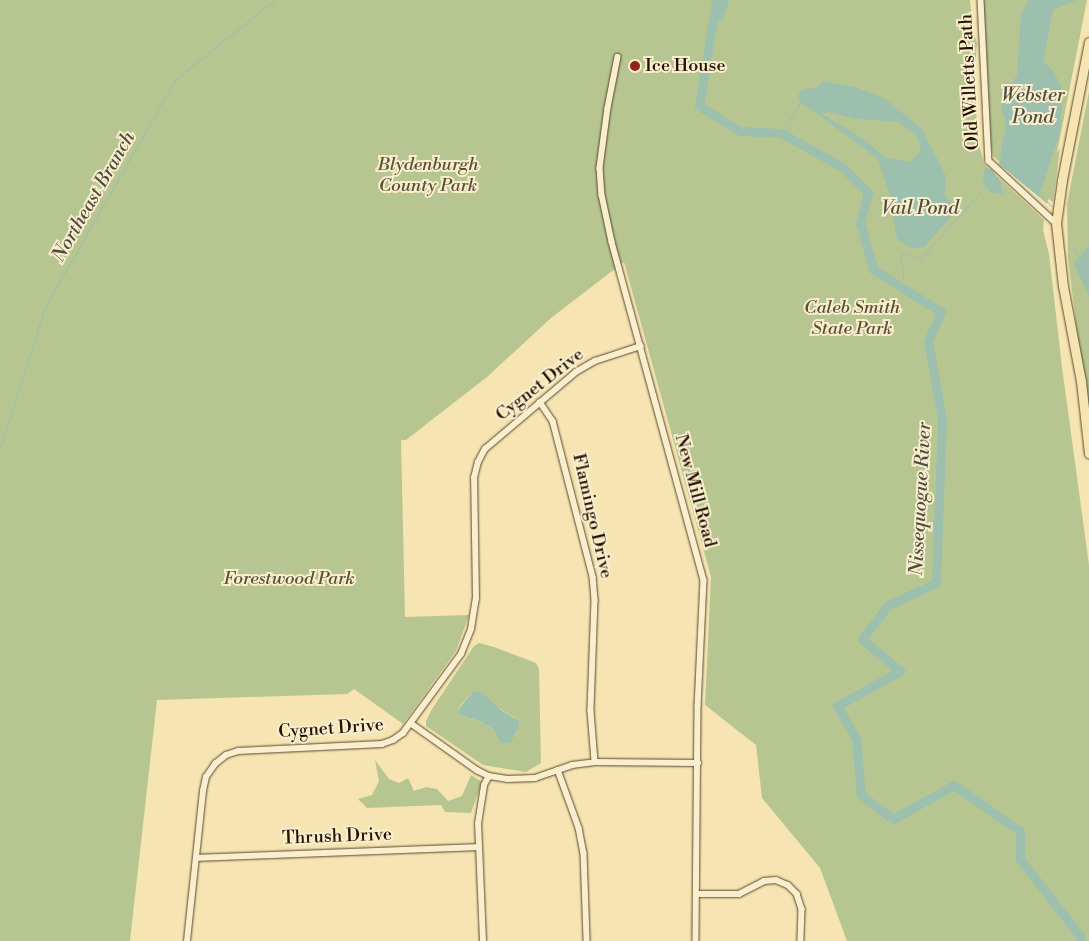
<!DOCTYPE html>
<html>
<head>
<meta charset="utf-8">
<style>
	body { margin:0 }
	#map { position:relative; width:1089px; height:941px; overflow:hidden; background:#f6e5b2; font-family:"Libre Bodoni",serif }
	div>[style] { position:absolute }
	.green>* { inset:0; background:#b7c690 }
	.water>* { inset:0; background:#9dbfae }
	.stream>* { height:1px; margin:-0.5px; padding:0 0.5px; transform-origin:0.5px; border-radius:0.5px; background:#9dbfae }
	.river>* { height:9px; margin:-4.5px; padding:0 4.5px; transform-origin:4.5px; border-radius:4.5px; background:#9dbfae }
	.roads { filter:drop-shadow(0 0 1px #59452e) drop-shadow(0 0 1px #59452e) }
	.minor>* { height:5.5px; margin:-2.75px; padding:0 2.75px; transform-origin:2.75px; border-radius:2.75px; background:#f9eecd }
	.primary>* { height:9px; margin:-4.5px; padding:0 4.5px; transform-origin:4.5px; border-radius:4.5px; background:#f6e5b2 }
	.dots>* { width:14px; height:14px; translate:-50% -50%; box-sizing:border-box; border:2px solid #f9eecd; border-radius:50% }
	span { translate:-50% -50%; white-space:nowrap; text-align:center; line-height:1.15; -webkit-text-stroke:4px #f9eecd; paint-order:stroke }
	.poi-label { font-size:18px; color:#251002 }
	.left { translate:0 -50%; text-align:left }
	.street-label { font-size:18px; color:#251002 }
	.park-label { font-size:18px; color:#585034; font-style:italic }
	.water-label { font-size:19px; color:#4f4d3e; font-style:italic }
</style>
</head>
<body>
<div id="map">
	<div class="green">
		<i style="clip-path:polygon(0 0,970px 0,973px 32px,977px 43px,975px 71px,977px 136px,984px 164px,1044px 220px,1043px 230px,1049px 254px,1062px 367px,1089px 565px,1089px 941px,847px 941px,820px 868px,762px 798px,756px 745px,705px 705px,711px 577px,624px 262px,551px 318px,487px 377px,406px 440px,401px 440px,405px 617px,469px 615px,456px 651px,403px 724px,354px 689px,347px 694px,157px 700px,130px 941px,0 941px)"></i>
		<i style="clip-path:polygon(983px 0,1087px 0,1057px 153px,1060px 148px,1053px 202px,1048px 199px,1047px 204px,993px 156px,988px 137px)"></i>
		<i style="clip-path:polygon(1089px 91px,1089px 427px,1068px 259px,1067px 204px)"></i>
		<i style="clip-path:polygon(evenodd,479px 643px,494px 647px,536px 663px,539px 669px,541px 763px,526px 772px,483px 765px,426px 726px,426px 721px,432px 709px,474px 646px,479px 643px,473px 691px,519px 721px,516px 734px,512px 738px,499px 738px,494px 730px,479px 721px,459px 715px,458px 710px,461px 705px,473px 691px)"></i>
		<i style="clip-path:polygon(375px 760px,389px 779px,399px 783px,408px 778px,414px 791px,426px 787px,437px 789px,448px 801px,462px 796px,471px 775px,482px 782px,471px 813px,445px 812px,441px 805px,367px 808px,358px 799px,372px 795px,379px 781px)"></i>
	</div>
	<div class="water">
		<i style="clip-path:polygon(1029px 0,1077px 0,1053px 10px,1043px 61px,1054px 72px,1061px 87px,1062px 107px,1060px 133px,1039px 197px,999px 164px,1006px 124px,1001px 106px,1009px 87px,1017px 75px,1021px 13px)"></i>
		<i style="clip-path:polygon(evenodd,823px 81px,855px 87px,884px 98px,922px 129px,946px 176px,945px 195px,954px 207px,952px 216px,924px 247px,910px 248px,897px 239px,888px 191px,878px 159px,801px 102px,798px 96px,802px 89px,817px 88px,823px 81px,828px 112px,856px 119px,899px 122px,918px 138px,921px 150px,910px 162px,884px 157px,864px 139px,822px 114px,828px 112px)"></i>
		<i style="clip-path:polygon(985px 167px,992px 170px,1001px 183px,1003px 195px,990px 192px,983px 182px)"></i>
		<i style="clip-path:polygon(1088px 246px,1089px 246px,1089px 296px,1074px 264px)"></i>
		<i style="clip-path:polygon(473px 691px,481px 692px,501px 710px,519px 721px,519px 728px,510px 743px,501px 743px,494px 730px,479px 721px,459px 715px,458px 710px)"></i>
	</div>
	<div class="stream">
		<i style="left:788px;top:121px;width:23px;rotate:-56deg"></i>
		<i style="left:781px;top:133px;width:9px;rotate:-54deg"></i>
		<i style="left:1040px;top:193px;width:17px;rotate:50deg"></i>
		<i style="left:1073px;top:246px;width:12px;rotate:59deg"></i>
		<i style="left:903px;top:287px;width:19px;rotate:-90deg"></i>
		<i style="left:903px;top:268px;width:9px;rotate:-108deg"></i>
		<i style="left:900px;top:259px;width:6px;rotate:-72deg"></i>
		<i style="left:902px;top:253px;width:19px;rotate:18deg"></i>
		<i style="left:920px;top:259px;width:98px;rotate:-47.9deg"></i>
		<i style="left:0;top:448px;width:148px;rotate:-72.3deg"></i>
		<i style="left:45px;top:307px;width:262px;rotate:-60.2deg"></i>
		<i style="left:175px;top:80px;width:127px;rotate:-38.9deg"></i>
	</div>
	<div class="river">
		<i style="left:716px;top:0;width:107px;rotate:99.1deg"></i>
		<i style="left:699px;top:106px;width:48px;rotate:31.4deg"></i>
		<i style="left:740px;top:131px;width:41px;rotate:2.8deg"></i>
		<i style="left:781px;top:133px;width:70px;rotate:29.1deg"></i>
		<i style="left:842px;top:167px;width:37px;rotate:45deg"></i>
		<i style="left:868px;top:193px;width:30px;rotate:105deg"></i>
		<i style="left:860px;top:222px;width:49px;rotate:74.5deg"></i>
		<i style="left:873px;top:269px;width:80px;rotate:32.3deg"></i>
		<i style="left:941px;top:312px;width:32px;rotate:114deg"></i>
		<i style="left:928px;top:341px;width:79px;rotate:79.8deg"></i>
		<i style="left:942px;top:419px;width:164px;rotate:92.1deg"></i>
		<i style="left:936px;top:583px;width:53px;rotate:155.4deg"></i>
		<i style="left:888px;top:605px;width:43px;rotate:127.4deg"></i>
		<i style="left:862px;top:639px;width:50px;rotate:40.1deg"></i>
		<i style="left:900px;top:671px;width:72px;rotate:150.9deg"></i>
		<i style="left:837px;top:706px;width:37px;rotate:59deg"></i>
		<i style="left:856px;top:738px;width:57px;rotate:85deg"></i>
		<i style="left:861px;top:795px;width:40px;rotate:37deg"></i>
		<i style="left:893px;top:819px;width:70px;rotate:-29.1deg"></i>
		<i style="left:954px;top:785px;width:80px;rotate:34.9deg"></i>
		<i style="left:1020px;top:831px;width:28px;rotate:90deg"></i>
		<i style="left:1020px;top:859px;width:98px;rotate:52.1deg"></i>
		<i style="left:1080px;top:936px;width:5px;rotate:79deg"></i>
		<i style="left:719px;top:16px;width:17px;rotate:-73deg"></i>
	</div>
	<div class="roads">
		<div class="minor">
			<i style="left:981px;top:0;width:161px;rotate:87.2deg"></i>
			<i style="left:989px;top:161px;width:91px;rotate:42.8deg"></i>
			<i style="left:618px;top:57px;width:52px;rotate:101.1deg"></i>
			<i style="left:608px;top:108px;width:61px;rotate:97.6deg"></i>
			<i style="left:600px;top:168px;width:27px;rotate:86deg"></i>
			<i style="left:602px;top:195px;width:48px;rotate:78deg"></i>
			<i style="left:612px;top:242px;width:350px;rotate:74.8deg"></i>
			<i style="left:704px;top:580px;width:125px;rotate:92.7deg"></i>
			<i style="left:698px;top:705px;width:236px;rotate:90.5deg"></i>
			<i style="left:540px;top:402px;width:23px;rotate:56deg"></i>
			<i style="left:553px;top:421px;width:161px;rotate:75.6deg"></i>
			<i style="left:593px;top:577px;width:23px;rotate:85deg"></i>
			<i style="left:595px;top:600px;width:111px;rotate:92.1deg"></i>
			<i style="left:591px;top:711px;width:51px;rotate:85.5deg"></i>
			<i style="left:412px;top:724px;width:80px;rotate:35.3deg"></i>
			<i style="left:477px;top:770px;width:13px;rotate:27deg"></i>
			<i style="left:489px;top:776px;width:18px;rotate:9deg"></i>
			<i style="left:507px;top:779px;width:28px;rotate:-2deg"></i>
			<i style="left:535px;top:778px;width:39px;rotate:-19deg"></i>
			<i style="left:572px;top:765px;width:23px;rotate:-7deg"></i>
			<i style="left:595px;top:762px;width:103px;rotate:0.6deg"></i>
			<i style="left:558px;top:770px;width:62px;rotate:70.1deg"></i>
			<i style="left:579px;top:828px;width:25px;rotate:79deg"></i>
			<i style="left:584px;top:853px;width:88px;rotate:88deg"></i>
			<i style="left:197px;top:858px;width:281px;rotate:-2.2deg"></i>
			<i style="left:698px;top:894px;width:41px"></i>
			<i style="left:739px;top:894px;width:28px;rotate:-27deg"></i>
			<i style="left:764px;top:881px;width:12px;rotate:-5deg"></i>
			<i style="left:776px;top:880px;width:13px;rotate:23deg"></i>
			<i style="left:788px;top:885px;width:13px;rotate:45deg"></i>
			<i style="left:797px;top:894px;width:16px;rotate:72deg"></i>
			<i style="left:802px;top:909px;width:32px;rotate:92deg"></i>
			<i style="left:187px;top:941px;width:151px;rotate:-83.9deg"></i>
			<i style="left:203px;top:791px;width:14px;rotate:-78deg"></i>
			<i style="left:206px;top:777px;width:16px;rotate:-55deg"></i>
			<i style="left:215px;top:764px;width:14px;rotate:-39deg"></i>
			<i style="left:226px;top:755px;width:13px;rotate:-18deg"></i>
			<i style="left:238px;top:751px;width:144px;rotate:-2.8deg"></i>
			<i style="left:382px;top:744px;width:12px;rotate:-20deg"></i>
			<i style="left:393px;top:740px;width:12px;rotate:-35deg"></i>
			<i style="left:403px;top:733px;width:98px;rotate:-53.7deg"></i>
			<i style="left:461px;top:654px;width:27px;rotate:-68deg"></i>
			<i style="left:471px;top:629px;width:30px;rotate:-81deg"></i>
			<i style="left:476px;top:599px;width:121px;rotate:-90.9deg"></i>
			<i style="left:474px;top:478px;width:16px;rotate:-76deg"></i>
			<i style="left:478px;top:462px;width:15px;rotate:-62deg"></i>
			<i style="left:485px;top:449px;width:119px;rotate:-40.2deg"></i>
			<i style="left:576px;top:372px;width:22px;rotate:-30deg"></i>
			<i style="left:595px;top:361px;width:48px;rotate:-18.1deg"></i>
			<i style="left:483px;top:941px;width:117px;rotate:-92.4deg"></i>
			<i style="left:478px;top:824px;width:39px;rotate:-81deg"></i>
			<i style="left:484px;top:785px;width:10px;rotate:-61deg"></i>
		</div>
		<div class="primary">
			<i style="left:1089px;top:42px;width:141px;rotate:101.1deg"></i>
			<i style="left:1062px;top:180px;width:43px;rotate:97.9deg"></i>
			<i style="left:1056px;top:223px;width:63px;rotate:83.7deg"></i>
			<i style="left:1063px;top:286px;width:97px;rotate:79.3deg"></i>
			<i style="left:1081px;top:381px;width:73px;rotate:83.7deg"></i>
		</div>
	</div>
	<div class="dots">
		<i style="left:635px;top:66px;background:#8f2418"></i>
	</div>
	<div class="poi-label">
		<span class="left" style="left:645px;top:66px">Ice House</span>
	</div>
	<div class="street-label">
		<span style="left:970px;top:82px;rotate:-93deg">Old Willetts Path</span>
		<span style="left:540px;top:385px;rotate:-38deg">Cygnet Drive</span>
		<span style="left:695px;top:491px;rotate:75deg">New Mill Road</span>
		<span style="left:592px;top:516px;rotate:77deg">Flamingo Drive</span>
		<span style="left:331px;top:729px;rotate:-4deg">Cygnet Drive</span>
		<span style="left:337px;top:837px;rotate:-2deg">Thrush Drive</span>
	</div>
	<div class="park-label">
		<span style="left:428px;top:176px">Blydenburgh<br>County Park</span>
		<span style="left:852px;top:319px">Caleb Smith<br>State Park</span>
		<span style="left:289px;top:579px">Forestwood Park</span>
	</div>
	<div class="water-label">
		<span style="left:1033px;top:107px">Webster<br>Pond</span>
		<span style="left:94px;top:197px;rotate:-60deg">Northeast Branch</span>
		<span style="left:920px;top:209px">Vail Pond</span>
		<span style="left:921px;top:499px;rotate:-87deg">Nissequogue River</span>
	</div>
</div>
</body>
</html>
